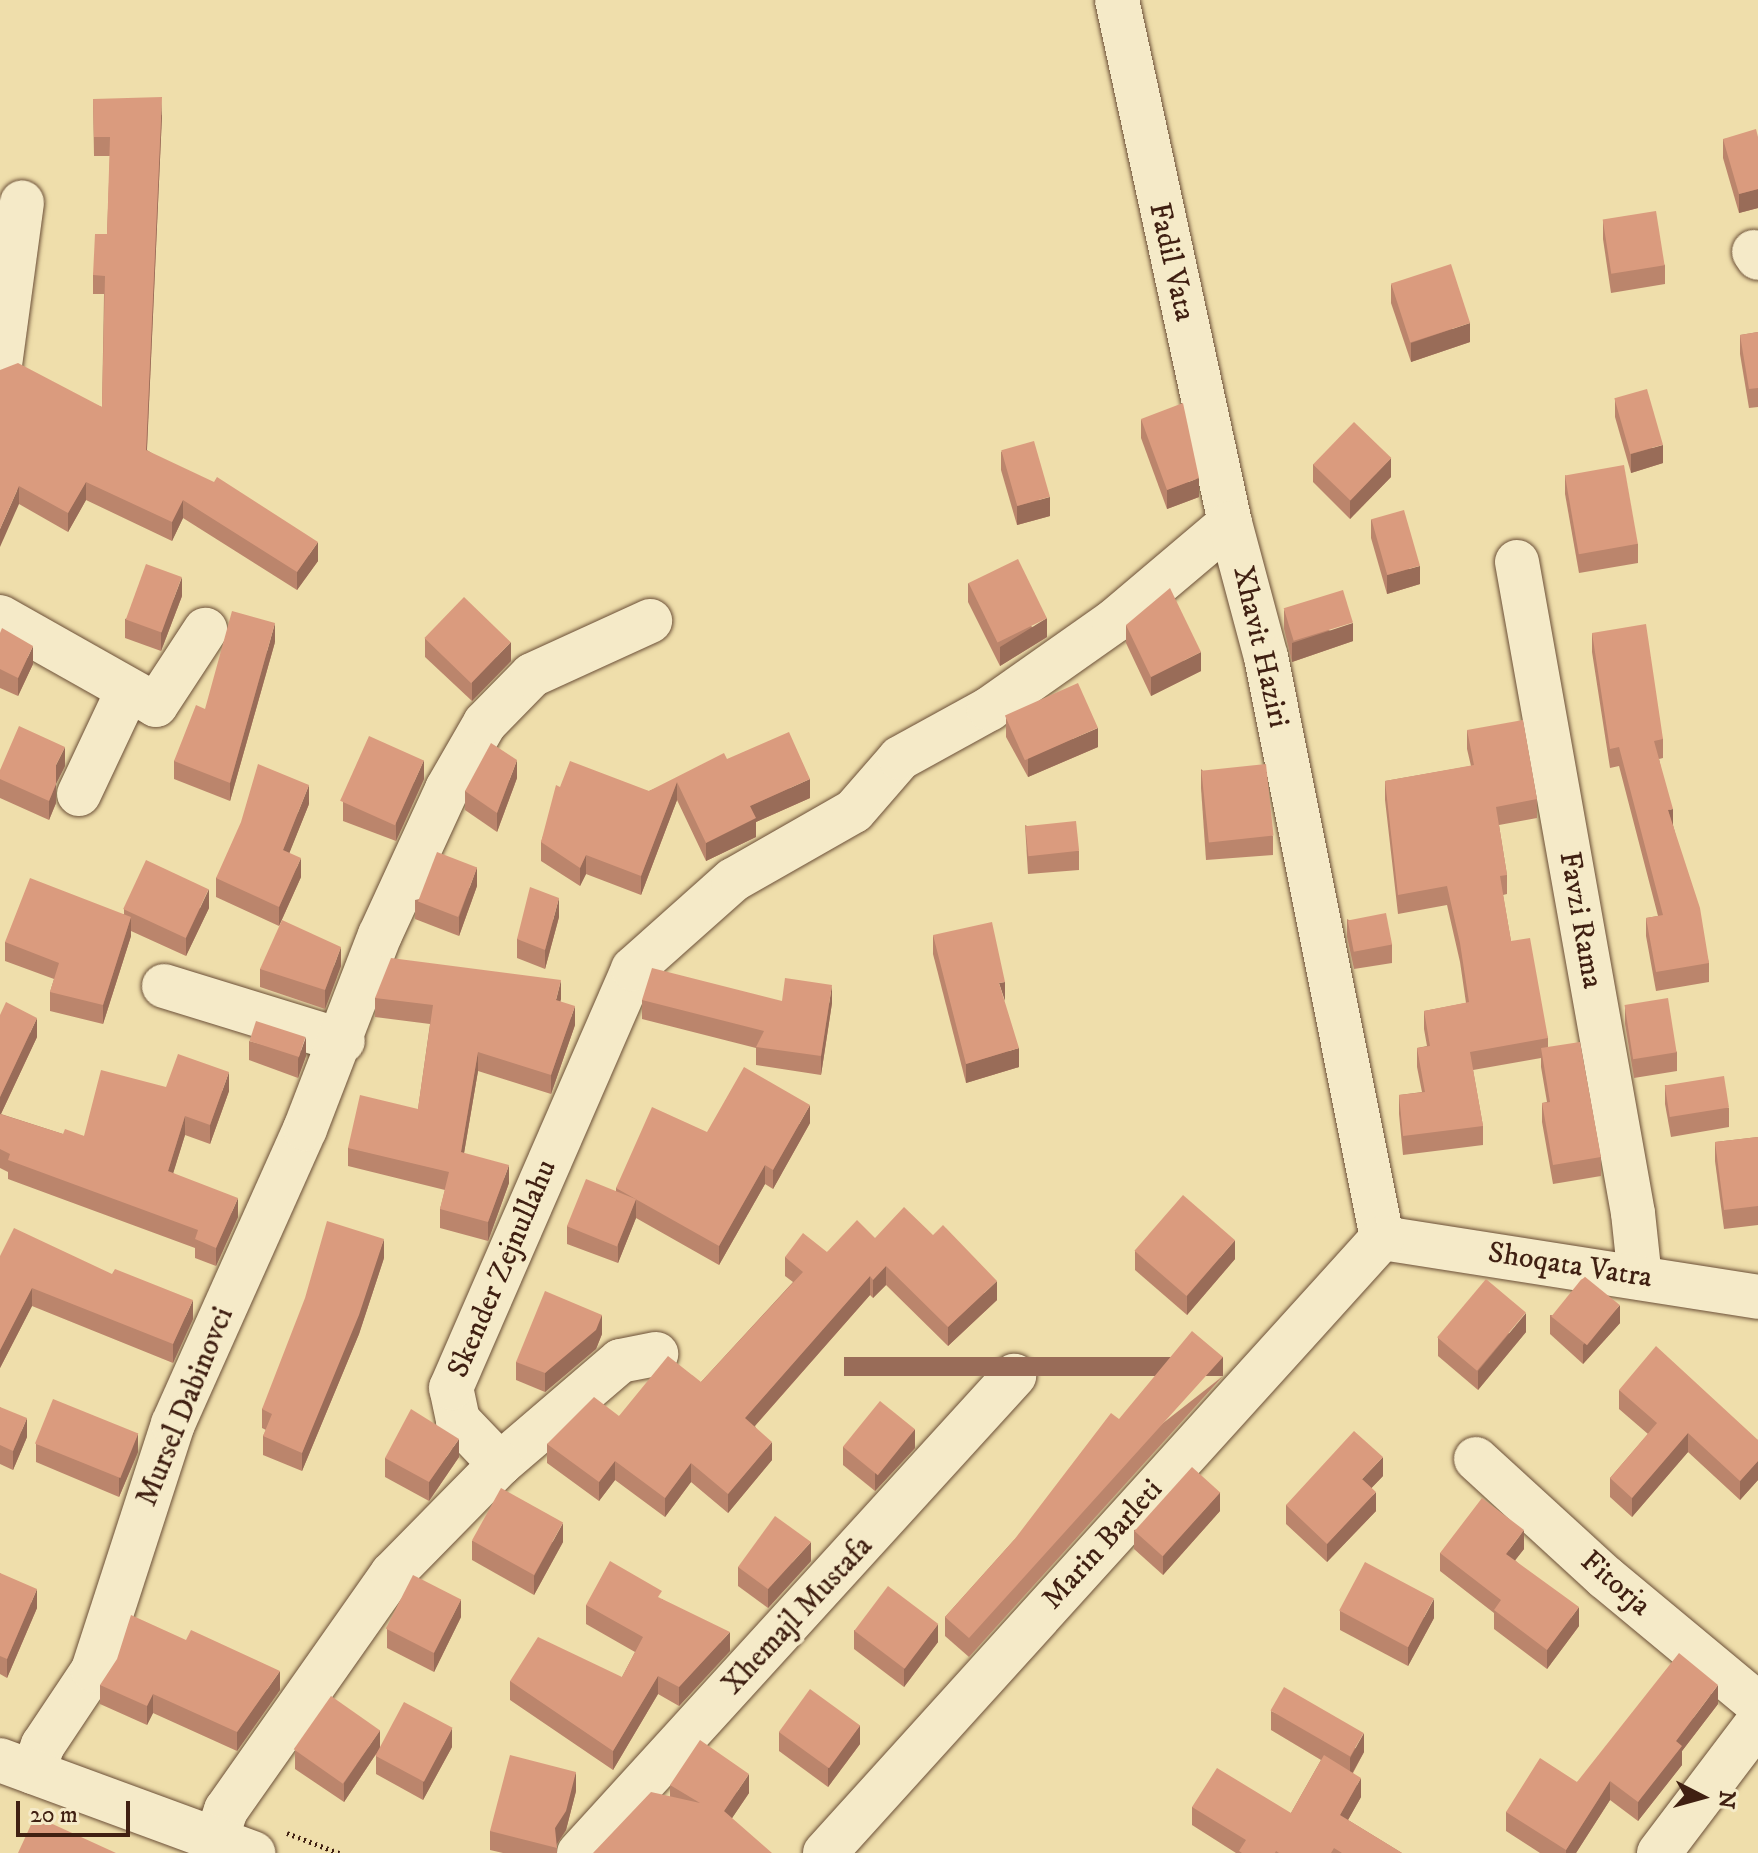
<!DOCTYPE html>
<html>
<head>
<meta charset="utf-8">
<style>
	body { margin:0 }
	#map { position:relative; width:1758px; height:1853px; overflow:hidden; background:#efdeab; font-family:"IM FELL DW Pica",serif }
	div>[style] { position:absolute }
	.path>* { height:5px; margin-top:-2.5px; transform-origin:0; background:repeating-linear-gradient(90deg,#402012 0 2px,transparent 0 6px) }
	.roads { filter:drop-shadow(0 0 2px #6c5038) drop-shadow(0 0 2px #6c5038) }
	.street>* { height:44px; margin:-22px; padding:0 22px; transform-origin:22px; border-radius:22px; background:#f5eac8 }
	.secondary>* { height:44px; margin:-22px; padding:0 22px; transform-origin:22px; border-radius:22px; background:#f5eac8 }
	.wall>* { inset:0; background:#bb856c }
	.shaded-wall>* { inset:0; background:#996c58; transform-origin:0 0 }
	.building>* { inset:0; background:#da9b7e; transform-origin:0 0 }
	span { translate:-50% -50%; white-space:nowrap; text-align:center; line-height:1.15; -webkit-text-stroke:8px #f5eac8; paint-order:stroke }
	.street-label { font-size:30px; color:#402012 }
	.north { position:absolute; left:1662px; top:1757px; width:80px; height:80px; -webkit-text-stroke:6px #f5eac8; paint-order:stroke; rotate:96deg; font-size:22px; font-weight:700; line-height:32px; text-align:center; color:#402012 }
	.north::after { content:''; display:block; margin:auto; width:28px; height:36px; background:#402012; clip-path:polygon(50% 0,100% 100%,50% 72%,0 100%) }
	.scale { position:absolute; left:16px; top:1801px; width:114px; height:36px; box-sizing:border-box; border:4px solid #402012; border-top:0; padding-left:10px; font-size:24px; line-height:28px; white-space:nowrap; color:#402012; -webkit-text-stroke:6px #f5eac8; paint-order:stroke }
</style>
</head>
<body>
<div id="map">
	<div class="path">
		<i style="left:287px;top:1833px;width:56px;rotate:21deg"></i>
	</div>
	<div class="roads">
		<div class="street">
			<i style="left:1117px;top:0;width:535px;rotate:77.81deg"></i>
			<i style="left:1754px;top:252px;width:7px;rotate:56deg"></i>
			<i style="left:0;top:365px;width:164px;rotate:-82.3deg"></i>
			<i style="left:1517px;top:562px;width:661px;rotate:79.9deg"></i>
			<i style="left:1633px;top:1213px;width:65px;rotate:83.9deg"></i>
			<i style="left:0;top:617px;width:179px;rotate:29.4deg"></i>
			<i style="left:156px;top:705px;width:90px;rotate:-56.8deg"></i>
			<i style="left:79px;top:794px;width:113px;rotate:-64.8deg"></i>
			<i style="left:164px;top:986px;width:187px;rotate:17.1deg"></i>
			<i style="left:1382px;top:1238px;width:381px;rotate:8.9deg"></i>
			<i style="left:1476px;top:1459px;width:175px;rotate:42.5deg"></i>
			<i style="left:1605px;top:1577px;width:199px;rotate:39.7deg"></i>
			<i style="left:500px;top:1464px;width:158px;rotate:-40.6deg"></i>
			<i style="left:620px;top:1361px;width:37px;rotate:-11deg"></i>
			<i style="left:33px;top:1772px;width:29px;rotate:-70deg"></i>
			<i style="left:43px;top:1745px;width:90px;rotate:-56.3deg"></i>
			<i style="left:93px;top:1670px;width:259px;rotate:-72deg"></i>
			<i style="left:173px;top:1424px;width:323px;rotate:-65.9deg"></i>
			<i style="left:305px;top:1129px;width:208px;rotate:-68.9deg"></i>
			<i style="left:380px;top:935px;width:161px;rotate:-65.3deg"></i>
			<i style="left:447px;top:789px;width:76px;rotate:-60.1deg"></i>
			<i style="left:485px;top:723px;width:67px;rotate:-45.6deg"></i>
			<i style="left:532px;top:675px;width:130px;rotate:-24.6deg"></i>
			<i style="left:216px;top:1839px;width:31px;rotate:-71deg"></i>
			<i style="left:226px;top:1810px;width:289px;rotate:-54.9deg"></i>
			<i style="left:392px;top:1574px;width:154px;rotate:-45.5deg"></i>
			<i style="left:500px;top:1464px;width:61px;rotate:-133.7deg"></i>
			<i style="left:458px;top:1420px;width:33px;rotate:-102deg"></i>
			<i style="left:451px;top:1388px;width:457px;rotate:-66.5deg"></i>
			<i style="left:633px;top:969px;width:134px;rotate:-41.7deg"></i>
			<i style="left:733px;top:880px;width:139px;rotate:-29.7deg"></i>
			<i style="left:854px;top:811px;width:70px;rotate:-49deg"></i>
			<i style="left:900px;top:758px;width:102px;rotate:-28.8deg"></i>
			<i style="left:989px;top:709px;width:153px;rotate:-35.1deg"></i>
			<i style="left:1114px;top:621px;width:152px;rotate:-40.2deg"></i>
			<i style="left:1230px;top:523px;width:139px;rotate:75deg"></i>
			<i style="left:1266px;top:657px;width:592px;rotate:78.71deg"></i>
			<i style="left:579px;top:1853px;width:646px;rotate:-47.64deg"></i>
			<i style="left:825px;top:1853px;width:830px;rotate:-47.83deg"></i>
			<i style="left:1659px;top:1853px;width:164px;rotate:-52.9deg"></i>
		</div>
		<div class="secondary">
			<i style="left:0;top:1760px;width:270px;rotate:20.2deg"></i>
		</div>
	</div>
	<div class="wall">
		<i style="clip-path:polygon(93px 99px,162px 115px,147px 450px,318px 561px,297px 590px,183px 518px,172px 541px,86px 500px,68px 532px,19px 504px,0 370px,102px 407px,104px 294px,93px 294px,93px 275px,107px 234px,110px 156px,94px 156px)"></i>
		<i style="clip-path:polygon(1758px 137px,1758px 208px,1739px 213px,1723px 158px,1723px 139px)"></i>
		<i style="clip-path:polygon(1603px 220px,1665px 265px,1665px 284px,1611px 293px,1603px 239px)"></i>
		<i style="clip-path:polygon(1391px 284px,1470px 342px,1411px 362px,1391px 303px)"></i>
		<i style="clip-path:polygon(1758px 332px,1758px 407px,1749px 408px,1740px 354px,1740px 335px)"></i>
		<i style="clip-path:polygon(1615px 399px,1663px 463px,1631px 473px,1615px 417px)"></i>
		<i style="clip-path:polygon(1141px 419px,1199px 497px,1167px 509px,1141px 438px)"></i>
		<i style="clip-path:polygon(1001px 451px,1050px 516px,1017px 525px,1001px 470px)"></i>
		<i style="clip-path:polygon(1313px 464px,1391px 477px,1350px 519px,1313px 482px)"></i>
		<i style="clip-path:polygon(1565px 475px,1638px 544px,1638px 563px,1579px 573px,1565px 494px)"></i>
		<i style="clip-path:polygon(1371px 519px,1420px 584px,1387px 594px,1371px 538px)"></i>
		<i style="clip-path:polygon(968px 583px,1047px 637px,1000px 666px,968px 602px)"></i>
		<i style="clip-path:polygon(182px 596px,161px 651px,125px 638px,125px 619px)"></i>
		<i style="clip-path:polygon(1284px 610px,1353px 641px,1292px 662px,1284px 629px)"></i>
		<i style="clip-path:polygon(1126px 625px,1201px 671px,1151px 696px,1126px 643px)"></i>
		<i style="clip-path:polygon(0 633px,33px 664px,18px 696px,0 688px)"></i>
		<i style="clip-path:polygon(1592px 633px,1663px 739px,1663px 758px,1659px 759px,1673px 825px,1709px 963px,1709px 982px,1656px 991px,1646px 936px,1646px 918px,1658px 916px,1619px 766px,1610px 768px,1592px 652px)"></i>
		<i style="clip-path:polygon(425px 638px,511px 661px,472px 701px,425px 657px)"></i>
		<i style="clip-path:polygon(275px 642px,230px 801px,174px 779px,174px 761px)"></i>
		<i style="clip-path:polygon(1006px 718px,1098px 747px,1028px 777px,1006px 737px)"></i>
		<i style="clip-path:polygon(1467px 730px,1537px 799px,1537px 818px,1499px 825px,1507px 875px,1507px 894px,1503px 895px,1511px 941px,1548px 1038px,1548px 1047px,1601px 1157px,1601px 1176px,1553px 1184px,1542px 1122px,1542px 1103px,1547px 1102px,1541px 1067px,1541px 1058px,1473px 1070px,1483px 1126px,1483px 1145px,1403px 1155px,1399px 1114px,1399px 1095px,1422px 1092px,1417px 1067px,1417px 1048px,1427px 1046px,1424px 1029px,1424px 1011px,1466px 1003px,1460px 962px,1447px 905px,1398px 914px,1385px 800px,1385px 781px,1471px 766px,1467px 749px)"></i>
		<i style="clip-path:polygon(727px 759px,810px 798px,756px 822px,756px 837px,706px 861px,677px 800px,641px 895px,586px 874px,580px 886px,541px 861px,541px 842px,560px 787px,649px 791px)"></i>
		<i style="clip-path:polygon(65px 766px,56px 783px,56px 803px,49px 820px,0 798px,0 770px)"></i>
		<i style="clip-path:polygon(1201px 769px,1273px 836px,1273px 855px,1206px 860px,1201px 788px)"></i>
		<i style="clip-path:polygon(517px 778px,497px 832px,465px 810px,465px 791px)"></i>
		<i style="clip-path:polygon(424px 779px,396px 841px,343px 821px,343px 802px)"></i>
		<i style="clip-path:polygon(309px 804px,289px 853px,301px 877px,279px 926px,216px 897px,216px 878px)"></i>
		<i style="clip-path:polygon(1025px 825px,1079px 851px,1079px 870px,1028px 874px)"></i>
		<i style="clip-path:polygon(477px 886px,459px 936px,415px 919px,415px 900px)"></i>
		<i style="clip-path:polygon(209px 908px,186px 956px,131px 931px,131px 936px,103px 1024px,50px 1011px,50px 992px,54px 979px,5px 961px,5px 942px,124px 914px,124px 909px)"></i>
		<i style="clip-path:polygon(559px 917px,545px 969px,517px 958px,517px 939px)"></i>
		<i style="clip-path:polygon(1347px 919px,1392px 944px,1392px 963px,1354px 969px,1347px 937px)"></i>
		<i style="clip-path:polygon(933px 935px,1019px 1067px,966px 1083px,933px 954px)"></i>
		<i style="clip-path:polygon(341px 966px,325px 1009px,260px 987px,260px 969px)"></i>
		<i style="clip-path:polygon(375px 998px,561px 999px,560px 1001px,575px 1025px,551px 1094px,478px 1071px,464px 1153px,509px 1183px,488px 1241px,440px 1228px,440px 1209px,445px 1190px,348px 1166px,348px 1148px,418px 1109px,430px 1024px,375px 1017px)"></i>
		<i style="clip-path:polygon(642px 1000px,782px 1001px,832px 1003px,821px 1075px,756px 1065px,756px 1048px,642px 1019px)"></i>
		<i style="clip-path:polygon(1625px 1005px,1677px 1052px,1677px 1071px,1634px 1078px,1625px 1024px)"></i>
		<i style="clip-path:polygon(0 1015px,37px 1037px,1px 1114px,63px 1134px,84px 1136px,166px 1087px,229px 1091px,210px 1144px,185px 1135px,173px 1173px,238px 1217px,216px 1266px,195px 1258px,195px 1248px,8px 1179px,8px 1172px,0 1168px)"></i>
		<i style="clip-path:polygon(249px 1041px,306px 1056px,298px 1078px,249px 1060px)"></i>
		<i style="clip-path:polygon(1665px 1085px,1729px 1108px,1729px 1127px,1671px 1137px,1665px 1104px)"></i>
		<i style="clip-path:polygon(810px 1123px,773px 1189px,765px 1184px,719px 1265px,636px 1218px,618px 1263px,567px 1244px,567px 1226px,616px 1191px,616px 1188px,707px 1132px)"></i>
		<i style="clip-path:polygon(1758px 1137px,1758px 1225px,1724px 1229px,1715px 1161px,1715px 1142px)"></i>
		<i style="clip-path:polygon(875px 1238px,997px 1300px,948px 1346px,886px 1285px,873px 1298px,870px 1295px,755px 1426px,772px 1460px,728px 1513px,691px 1482px,665px 1517px,615px 1480px,599px 1501px,547px 1463px,547px 1444px,619px 1416px,701px 1382px,793px 1282px,785px 1276px,785px 1257px,827px 1252px)"></i>
		<i style="clip-path:polygon(1135px 1251px,1235px 1259px,1187px 1315px,1135px 1270px)"></i>
		<i style="clip-path:polygon(0 1256px,193px 1319px,173px 1363px,32px 1306px,0 1368px)"></i>
		<i style="clip-path:polygon(384px 1258px,359px 1334px,302px 1471px,263px 1455px,263px 1436px,266px 1430px,262px 1428px,262px 1409px)"></i>
		<i style="clip-path:polygon(1550px 1315px,1620px 1323px,1583px 1364px,1550px 1334px)"></i>
		<i style="clip-path:polygon(1526px 1332px,1478px 1390px,1438px 1356px,1438px 1338px)"></i>
		<i style="clip-path:polygon(602px 1334px,596px 1349px,545px 1392px,516px 1380px,516px 1362px)"></i>
		<i style="clip-path:polygon(1223px 1376px,969px 1657px,945px 1636px,945px 1617px,1014px 1540px)"></i>
		<i style="clip-path:polygon(1619px 1390px,1758px 1440px,1758px 1480px,1740px 1500px,1688px 1452px,1632px 1517px,1610px 1497px,1610px 1478px,1648px 1434px,1619px 1409px)"></i>
		<i style="clip-path:polygon(0 1407px,27px 1437px,13px 1470px,0 1464px)"></i>
		<i style="clip-path:polygon(36px 1444px,138px 1452px,119px 1497px,36px 1462px)"></i>
		<i style="clip-path:polygon(843px 1447px,915px 1448px,875px 1491px,843px 1465px)"></i>
		<i style="clip-path:polygon(459px 1457px,429px 1501px,385px 1477px,385px 1458px)"></i>
		<i style="clip-path:polygon(1383px 1476px,1371px 1488px,1376px 1511px,1327px 1562px,1286px 1524px,1286px 1505px)"></i>
		<i style="clip-path:polygon(1220px 1511px,1163px 1575px,1134px 1549px,1134px 1530px)"></i>
		<i style="clip-path:polygon(472px 1541px,563px 1542px,534px 1595px,472px 1560px)"></i>
		<i style="clip-path:polygon(1524px 1549px,1515px 1560px,1579px 1626px,1547px 1669px,1494px 1629px,1494px 1613px,1440px 1571px,1440px 1553px)"></i>
		<i style="clip-path:polygon(811px 1561px,768px 1608px,738px 1586px,738px 1567px)"></i>
		<i style="clip-path:polygon(0 1573px,37px 1608px,7px 1678px,0 1674px)"></i>
		<i style="clip-path:polygon(662px 1599px,730px 1651px,679px 1706px,658px 1694px,613px 1770px,510px 1700px,510px 1681px,622px 1677px,635px 1652px,586px 1624px,586px 1605px)"></i>
		<i style="clip-path:polygon(1340px 1611px,1434px 1618px,1408px 1666px,1340px 1630px)"></i>
		<i style="clip-path:polygon(461px 1617px,434px 1672px,387px 1648px,387px 1629px)"></i>
		<i style="clip-path:polygon(854px 1630px,938px 1642px,904px 1687px,854px 1649px)"></i>
		<i style="clip-path:polygon(100px 1685px,280px 1690px,237px 1751px,153px 1713px,147px 1725px,100px 1704px)"></i>
		<i style="clip-path:polygon(1718px 1704px,1682px 1751px,1682px 1765px,1638px 1821px,1610px 1800px,1576px 1853px,1540px 1853px,1506px 1831px,1506px 1812px,1577px 1782px)"></i>
		<i style="clip-path:polygon(1271px 1711px,1364px 1752px,1353px 1773px,1361px 1797px,1348px 1820px,1402px 1853px,1236px 1853px,1192px 1825px,1192px 1807px,1291px 1813px,1321px 1760px,1271px 1730px)"></i>
		<i style="clip-path:polygon(779px 1732px,860px 1744px,828px 1787px,779px 1751px)"></i>
		<i style="clip-path:polygon(380px 1747px,452px 1747px,423px 1800px,376px 1774px,376px 1754px,344px 1802px,295px 1769px,295px 1750px)"></i>
		<i style="clip-path:polygon(670px 1785px,749px 1793px,732px 1818px,670px 1797px)"></i>
		<i style="clip-path:polygon(576px 1791px,566px 1830px,557px 1844px,557px 1853px,503px 1853px,490px 1850px,490px 1831px)"></i>
	</div>
	<div class="shaded-wall">
		<i style="clip-path:polygon(162px 97px,162px 115px,146px 469px,146px 450px)"></i>
		<i style="clip-path:polygon(1758px 189px,1758px 208px,1739px 213px,1739px 194px)"></i>
		<i style="clip-path:polygon(1470px 323px,1470px 342px,1411px 362px,1411px 343px)"></i>
		<i style="clip-path:polygon(1663px 445px,1663px 463px,1631px 473px,1631px 454px)"></i>
		<i style="clip-path:polygon(1391px 458px,1391px 477px,1350px 519px,1350px 500px)"></i>
		<i style="clip-path:polygon(1199px 478px,1199px 497px,1167px 509px,1167px 490px)"></i>
		<i style="clip-path:polygon(86px 482px,86px 500px,68px 532px,68px 513px)"></i>
		<i style="clip-path:polygon(19px 486px,19px 504px,0 547px,0 529px)"></i>
		<i style="clip-path:polygon(1050px 497px,1050px 516px,1017px 525px,1017px 506px)"></i>
		<i style="clip-path:polygon(183px 500px,183px 518px,172px 541px,172px 522px)"></i>
		<i style="clip-path:polygon(318px 542px,318px 561px,297px 590px,297px 572px)"></i>
		<i style="clip-path:polygon(1420px 566px,1420px 584px,1387px 594px,1387px 575px)"></i>
		<i style="clip-path:polygon(182px 577px,182px 596px,161px 651px,161px 632px)"></i>
		<i style="clip-path:polygon(1047px 618px,1047px 637px,1000px 666px,1000px 647px)"></i>
		<i style="clip-path:polygon(275px 623px,275px 642px,230px 801px,230px 783px)"></i>
		<i style="clip-path:polygon(1353px 623px,1353px 641px,1292px 662px,1292px 643px)"></i>
		<i style="clip-path:polygon(511px 642px,511px 661px,472px 701px,472px 682px)"></i>
		<i style="clip-path:polygon(33px 646px,33px 664px,18px 696px,18px 678px)"></i>
		<i style="clip-path:polygon(1201px 652px,1201px 671px,1151px 696px,1151px 677px)"></i>
		<i style="clip-path:polygon(1098px 728px,1098px 747px,1028px 777px,1028px 758px)"></i>
		<i style="clip-path:polygon(65px 747px,65px 766px,56px 784px,56px 765px)"></i>
		<i style="clip-path:polygon(424px 760px,424px 779px,396px 841px,396px 822px)"></i>
		<i style="clip-path:polygon(517px 760px,517px 778px,497px 832px,497px 813px)"></i>
		<i style="clip-path:polygon(810px 779px,810px 798px,756px 822px,756px 837px,706px 861px,706px 843px,750px 806px)"></i>
		<i style="clip-path:polygon(677px 782px,677px 800px,641px 895px,641px 876px)"></i>
		<i style="clip-path:polygon(56px 784px,56px 803px,49px 820px,49px 801px)"></i>
		<i style="clip-path:polygon(309px 785px,309px 804px,283px 869px,283px 850px)"></i>
		<i style="clip-path:polygon(1673px 809px,1673px 828px,1668px 810px)"></i>
		<i style="clip-path:polygon(586px 855px,586px 874px,580px 886px,580px 868px)"></i>
		<i style="clip-path:polygon(301px 858px,301px 877px,279px 926px,279px 907px)"></i>
		<i style="clip-path:polygon(477px 867px,477px 886px,459px 936px,459px 917px)"></i>
		<i style="clip-path:polygon(209px 889px,209px 908px,186px 956px,186px 938px)"></i>
		<i style="clip-path:polygon(559px 898px,559px 917px,545px 969px,545px 950px)"></i>
		<i style="clip-path:polygon(131px 917px,131px 936px,103px 1024px,103px 1005px)"></i>
		<i style="clip-path:polygon(341px 947px,341px 966px,325px 1009px,325px 990px)"></i>
		<i style="clip-path:polygon(561px 980px,561px 999px,556px 1019px,556px 1000px)"></i>
		<i style="clip-path:polygon(1005px 982px,1005px 1001px,999px 983px)"></i>
		<i style="clip-path:polygon(832px 985px,832px 1003px,821px 1075px,821px 1056px)"></i>
		<i style="clip-path:polygon(575px 1006px,575px 1025px,551px 1094px,551px 1075px)"></i>
		<i style="clip-path:polygon(37px 1018px,37px 1037px,0 1116px,0 1097px)"></i>
		<i style="clip-path:polygon(306px 1037px,306px 1056px,298px 1078px,298px 1059px)"></i>
		<i style="clip-path:polygon(1019px 1048px,1019px 1067px,966px 1083px,966px 1064px)"></i>
		<i style="clip-path:polygon(478px 1052px,478px 1071px,461px 1171px,461px 1152px)"></i>
		<i style="clip-path:polygon(229px 1072px,229px 1091px,210px 1144px,210px 1125px)"></i>
		<i style="clip-path:polygon(810px 1105px,810px 1123px,773px 1189px,773px 1170px)"></i>
		<i style="clip-path:polygon(185px 1116px,185px 1135px,168px 1190px,168px 1171px)"></i>
		<i style="clip-path:polygon(509px 1165px,509px 1183px,488px 1241px,488px 1222px)"></i>
		<i style="clip-path:polygon(765px 1165px,765px 1184px,719px 1265px,719px 1246px)"></i>
		<i style="clip-path:polygon(238px 1198px,238px 1217px,216px 1266px,216px 1248px)"></i>
		<i style="clip-path:polygon(636px 1199px,636px 1218px,618px 1263px,618px 1244px)"></i>
		<i style="clip-path:polygon(384px 1239px,384px 1258px,359px 1334px,302px 1471px,302px 1453px)"></i>
		<i style="clip-path:polygon(1235px 1240px,1235px 1259px,1187px 1315px,1187px 1296px)"></i>
		<i style="clip-path:polygon(886px 1266px,886px 1285px,873px 1298px,873px 1280px)"></i>
		<i style="clip-path:polygon(870px 1276px,870px 1295px,745px 1437px,745px 1418px)"></i>
		<i style="clip-path:polygon(997px 1281px,997px 1300px,948px 1346px,948px 1327px)"></i>
		<i style="clip-path:polygon(32px 1288px,32px 1306px,0 1368px,0 1350px)"></i>
		<i style="clip-path:polygon(193px 1300px,193px 1319px,173px 1363px,173px 1344px)"></i>
		<i style="clip-path:polygon(1620px 1305px,1620px 1323px,1583px 1364px,1583px 1345px)"></i>
		<i style="clip-path:polygon(1526px 1313px,1526px 1332px,1478px 1390px,1478px 1371px)"></i>
		<i style="clip-path:polygon(602px 1315px,602px 1334px,596px 1349px,545px 1392px,545px 1373px)"></i>
		<i style="left:1223px;top:1357px;width:19px;height:379px;rotate:90deg"></i>
		<i style="clip-path:polygon(27px 1418px,27px 1437px,13px 1470px,13px 1451px)"></i>
		<i style="clip-path:polygon(915px 1429px,915px 1448px,875px 1491px,875px 1473px)"></i>
		<i style="clip-path:polygon(138px 1433px,138px 1452px,119px 1497px,119px 1478px)"></i>
		<i style="clip-path:polygon(1688px 1433px,1688px 1452px,1632px 1517px,1632px 1498px)"></i>
		<i style="clip-path:polygon(459px 1439px,459px 1457px,429px 1501px,429px 1482px)"></i>
		<i style="clip-path:polygon(772px 1442px,772px 1460px,728px 1513px,728px 1494px)"></i>
		<i style="clip-path:polygon(1383px 1457px,1383px 1476px,1362px 1498px,1362px 1479px)"></i>
		<i style="clip-path:polygon(615px 1461px,615px 1480px,599px 1501px,599px 1482px)"></i>
		<i style="clip-path:polygon(1758px 1461px,1758px 1480px,1740px 1500px,1740px 1481px)"></i>
		<i style="clip-path:polygon(691px 1463px,691px 1482px,665px 1517px,665px 1498px)"></i>
		<i style="clip-path:polygon(1220px 1492px,1220px 1511px,1163px 1575px,1163px 1556px)"></i>
		<i style="clip-path:polygon(1376px 1492px,1376px 1511px,1327px 1562px,1327px 1544px)"></i>
		<i style="clip-path:polygon(563px 1523px,563px 1542px,534px 1595px,534px 1576px)"></i>
		<i style="clip-path:polygon(1524px 1530px,1524px 1549px,1506px 1572px,1506px 1554px)"></i>
		<i style="clip-path:polygon(811px 1542px,811px 1561px,768px 1608px,768px 1589px)"></i>
		<i style="clip-path:polygon(37px 1589px,37px 1608px,7px 1678px,7px 1659px)"></i>
		<i style="clip-path:polygon(461px 1599px,461px 1617px,434px 1672px,434px 1653px)"></i>
		<i style="clip-path:polygon(1434px 1599px,1434px 1618px,1408px 1666px,1408px 1647px)"></i>
		<i style="clip-path:polygon(1579px 1607px,1579px 1626px,1547px 1669px,1547px 1650px)"></i>
		<i style="clip-path:polygon(938px 1624px,938px 1642px,904px 1687px,904px 1668px)"></i>
		<i style="clip-path:polygon(730px 1632px,730px 1651px,679px 1706px,679px 1687px)"></i>
		<i style="clip-path:polygon(280px 1671px,280px 1690px,237px 1751px,237px 1732px)"></i>
		<i style="clip-path:polygon(658px 1676px,658px 1694px,613px 1770px,613px 1751px)"></i>
		<i style="clip-path:polygon(1718px 1685px,1718px 1704px,1682px 1751px,1682px 1765px,1638px 1821px,1638px 1802px,1676px 1741px)"></i>
		<i style="clip-path:polygon(153px 1694px,153px 1713px,147px 1725px,147px 1706px)"></i>
		<i style="clip-path:polygon(860px 1725px,860px 1744px,828px 1787px,828px 1768px)"></i>
		<i style="clip-path:polygon(452px 1728px,452px 1747px,423px 1800px,423px 1782px)"></i>
		<i style="clip-path:polygon(380px 1730px,380px 1748px,344px 1802px,344px 1783px)"></i>
		<i style="clip-path:polygon(1364px 1733px,1364px 1752px,1350px 1777px,1350px 1758px)"></i>
		<i style="clip-path:polygon(576px 1772px,576px 1791px,566px 1830px,555px 1847px,555px 1828px)"></i>
		<i style="clip-path:polygon(749px 1774px,749px 1793px,724px 1830px,724px 1811px)"></i>
		<i style="clip-path:polygon(1361px 1778px,1361px 1797px,1340px 1834px,1340px 1815px)"></i>
		<i style="clip-path:polygon(1610px 1781px,1610px 1800px,1576px 1853px,1566px 1853px,1566px 1850px)"></i>
	</div>
	<div class="building">
		<i style="clip-path:polygon(162px 97px,146px 450px,214px 482px,217px 477px,318px 542px,297px 572px,183px 500px,172px 522px,86px 482px,68px 513px,19px 486px,0 529px,0 370px,18px 363px,102px 407px,105px 276px,93px 275px,95px 234px,107px 234px,110px 137px,94px 137px,93px 99px)"></i>
		<i style="clip-path:polygon(1756px 129px,1758px 137px,1758px 189px,1739px 194px,1723px 139px)"></i>
		<i style="left:1656px;top:211px;width:55px;height:54px;rotate:81deg"></i>
		<i style="left:1451px;top:264px;width:62px;height:63px;rotate:72deg"></i>
		<i style="clip-path:polygon(1758px 332px,1758px 388px,1749px 389px,1740px 335px)"></i>
		<i style="left:1647px;top:389px;width:58px;height:34px;rotate:74deg"></i>
		<i style="clip-path:polygon(1183px 403px,1199px 478px,1167px 490px,1141px 419px)"></i>
		<i style="left:1354px;top:422px;width:52px;height:59px;rotate:44deg"></i>
		<i style="left:1034px;top:441px;width:58px;height:34px;rotate:74deg"></i>
		<i style="left:1624px;top:465px;width:80px;height:60px;rotate:80deg"></i>
		<i style="left:1404px;top:510px;width:58px;height:34px;rotate:74deg"></i>
		<i style="left:1018px;top:559px;width:66px;height:55px;rotate:64deg"></i>
		<i style="left:146px;top:564px;width:38px;height:59px;rotate:20deg"></i>
		<i style="clip-path:polygon(1170px 588px,1201px 652px,1151px 677px,1126px 625px)"></i>
		<i style="left:1343px;top:590px;width:34px;height:62px;rotate:73deg"></i>
		<i style="left:464px;top:597px;width:65px;height:57px;rotate:44deg"></i>
		<i style="clip-path:polygon(232px 611px,275px 623px,230px 783px,174px 761px,196px 705px,205px 709px)"></i>
		<i style="clip-path:polygon(1646px 624px,1663px 739px,1654px 741px,1673px 809px,1668px 810px,1700px 908px,1709px 963px,1656px 972px,1646px 918px,1663px 915px,1619px 747px,1610px 749px,1592px 633px)"></i>
		<i style="clip-path:polygon(2px 628px,33px 646px,18px 678px,0 669px,0 633px)"></i>
		<i style="left:1078px;top:683px;width:49px;height:80px;rotate:66deg"></i>
		<i style="clip-path:polygon(1523px 720px,1537px 799px,1496px 807px,1507px 875px,1500px 876px,1511px 941px,1530px 938px,1548px 1038px,1470px 1052px,1483px 1126px,1403px 1136px,1399px 1095px,1425px 1092px,1417px 1048px,1430px 1046px,1424px 1011px,1469px 1002px,1460px 943px,1447px 886px,1398px 895px,1385px 781px,1474px 765px,1467px 730px)"></i>
		<i style="clip-path:polygon(19px 726px,65px 747px,56px 765px,56px 784px,49px 801px,0 779px,0 770px)"></i>
		<i style="clip-path:polygon(789px 732px,810px 779px,750px 806px,756px 818px,706px 843px,677px 782px,641px 876px,586px 855px,580px 868px,541px 842px,556px 785px,560px 787px,570px 761px,649px 791px,724px 753px,727px 759px)"></i>
		<i style="left:369px;top:736px;width:60px;height:71px;rotate:24deg"></i>
		<i style="clip-path:polygon(491px 743px,517px 760px,497px 813px,465px 791px)"></i>
		<i style="clip-path:polygon(258px 764px,309px 785px,283px 850px,301px 858px,279px 907px,216px 878px,241px 822px)"></i>
		<i style="left:1266px;top:764px;width:72px;height:65px;rotate:84deg"></i>
		<i style="left:1076px;top:821px;width:30px;height:51px;rotate:84deg"></i>
		<i style="left:437px;top:852px;width:43px;height:53px;rotate:21deg"></i>
		<i style="left:146px;top:860px;width:69px;height:54px;rotate:25deg"></i>
		<i style="clip-path:polygon(30px 878px,131px 917px,103px 1005px,50px 992px,59px 963px,5px 942px)"></i>
		<i style="clip-path:polygon(530px 887px,559px 898px,545px 950px,517px 939px)"></i>
		<i style="left:1386px;top:913px;width:32px;height:39px;rotate:79deg"></i>
		<i style="clip-path:polygon(282px 920px,341px 947px,325px 990px,260px 969px)"></i>
		<i style="clip-path:polygon(992px 922px,1005px 982px,999px 983px,1019px 1048px,966px 1064px,933px 935px)"></i>
		<i style="clip-path:polygon(391px 958px,561px 980px,556px 1000px,575px 1006px,551px 1075px,478px 1052px,461px 1152px,509px 1165px,488px 1222px,440px 1209px,449px 1172px,348px 1148px,360px 1095px,418px 1109px,433px 1005px,375px 998px)"></i>
		<i style="clip-path:polygon(652px 968px,782px 1001px,785px 978px,832px 985px,821px 1056px,756px 1047px,764px 1031px,642px 1000px)"></i>
		<i style="left:1668px;top:998px;width:55px;height:44px;rotate:81deg"></i>
		<i style="clip-path:polygon(6px 1002px,37px 1018px,0 1097px,0 1015px)"></i>
		<i style="left:256px;top:1021px;width:52px;height:21px;rotate:18deg"></i>
		<i style="clip-path:polygon(1580px 1042px,1601px 1157px,1553px 1165px,1542px 1103px,1550px 1102px,1541px 1048px)"></i>
		<i style="clip-path:polygon(178px 1054px,229px 1072px,210px 1125px,185px 1116px,168px 1171px,238px 1198px,216px 1248px,195px 1239px,198px 1230px,8px 1160px,10px 1154px,0 1149px,0 1114px,63px 1134px,65px 1129px,84px 1136px,101px 1070px,166px 1087px)"></i>
		<i style="clip-path:polygon(744px 1067px,810px 1105px,773px 1170px,765px 1165px,719px 1246px,616px 1188px,652px 1107px,707px 1132px)"></i>
		<i style="left:1724px;top:1076px;width:32px;height:60px;rotate:81deg"></i>
		<i style="clip-path:polygon(1758px 1137px,1758px 1206px,1724px 1210px,1715px 1142px)"></i>
		<i style="left:586px;top:1179px;width:54px;height:51px;rotate:22deg"></i>
		<i style="left:1183px;top:1195px;width:69px;height:74px;rotate:41deg"></i>
		<i style="clip-path:polygon(904px 1207px,933px 1235px,943px 1225px,997px 1281px,948px 1327px,886px 1266px,873px 1280px,870px 1276px,745px 1418px,772px 1442px,728px 1494px,691px 1463px,665px 1498px,615px 1461px,599px 1482px,547px 1444px,594px 1397px,619px 1416px,668px 1356px,701px 1382px,803px 1272px,785px 1257px,803px 1233px,827px 1252px,857px 1220px,875px 1238px)"></i>
		<i style="clip-path:polygon(327px 1221px,384px 1239px,359px 1315px,302px 1453px,263px 1436px,272px 1414px,262px 1409px,305px 1298px)"></i>
		<i style="clip-path:polygon(14px 1228px,112px 1274px,115px 1269px,193px 1300px,173px 1344px,32px 1288px,0 1350px,0 1256px)"></i>
		<i style="left:1584px;top:1276px;width:46px;height:52px;rotate:39deg"></i>
		<i style="left:1486px;top:1279px;width:52px;height:76px;rotate:40deg"></i>
		<i style="clip-path:polygon(545px 1291px,602px 1315px,596px 1330px,545px 1373px,516px 1362px)"></i>
		<i style="clip-path:polygon(1192px 1331px,1223px 1357px,969px 1638px,945px 1617px,1014px 1540px,1111px 1413px,1119px 1419px)"></i>
		<i style="clip-path:polygon(1656px 1346px,1758px 1440px,1758px 1461px,1740px 1481px,1688px 1433px,1632px 1498px,1610px 1478px,1657px 1423px,1619px 1390px)"></i>
		<i style="left:53px;top:1399px;width:92px;height:48px;rotate:22deg"></i>
		<i style="left:880px;top:1401px;width:45px;height:59px;rotate:39deg"></i>
		<i style="clip-path:polygon(0 1407px,27px 1418px,13px 1451px,0 1445px)"></i>
		<i style="clip-path:polygon(411px 1409px,459px 1439px,429px 1482px,385px 1458px)"></i>
		<i style="clip-path:polygon(1354px 1431px,1383px 1457px,1362px 1479px,1376px 1492px,1327px 1544px,1286px 1505px)"></i>
		<i style="left:1192px;top:1467px;width:38px;height:86px;rotate:42deg"></i>
		<i style="left:501px;top:1488px;width:71px;height:60px;rotate:29deg"></i>
		<i style="clip-path:polygon(1482px 1498px,1524px 1530px,1506px 1554px,1579px 1607px,1547px 1650px,1494px 1610px,1501px 1600px,1440px 1553px)"></i>
		<i style="clip-path:polygon(775px 1516px,811px 1542px,768px 1589px,738px 1567px)"></i>
		<i style="clip-path:polygon(610px 1561px,662px 1591px,658px 1597px,730px 1632px,679px 1687px,658px 1676px,613px 1751px,510px 1681px,538px 1637px,622px 1677px,643px 1637px,586px 1605px)"></i>
		<i style="left:1365px;top:1562px;width:78px;height:55px;rotate:28deg"></i>
		<i style="clip-path:polygon(0 1573px,37px 1589px,7px 1659px,0 1656px)"></i>
		<i style="left:413px;top:1575px;width:54px;height:60px;rotate:27deg"></i>
		<i style="left:888px;top:1586px;width:63px;height:56px;rotate:37deg"></i>
		<i style="clip-path:polygon(131px 1615px,186px 1640px,191px 1630px,280px 1671px,237px 1732px,153px 1694px,147px 1706px,100px 1685px,117px 1659px)"></i>
		<i style="clip-path:polygon(1679px 1653px,1718px 1685px,1676px 1741px,1682px 1746px,1638px 1802px,1610px 1781px,1566px 1850px,1506px 1812px,1540px 1758px,1577px 1782px)"></i>
		<i style="left:1284px;top:1687px;width:92px;height:27px;rotate:30deg"></i>
		<i style="left:810px;top:1689px;width:62px;height:53px;rotate:36deg"></i>
		<i style="left:331px;top:1696px;width:60px;height:65px;rotate:35deg"></i>
		<i style="left:404px;top:1702px;width:55px;height:61px;rotate:28deg"></i>
		<i style="clip-path:polygon(700px 1740px,749px 1774px,724px 1811px,772px 1853px,593px 1853px,651px 1792px,700px 1803px,670px 1785px)"></i>
		<i style="clip-path:polygon(510px 1755px,576px 1772px,566px 1811px,555px 1828px,557px 1848px,490px 1831px)"></i>
		<i style="clip-path:polygon(1324px 1755px,1361px 1778px,1340px 1815px,1402px 1853px,1342px 1853px,1334px 1848px,1331px 1853px,1279px 1853px,1276px 1851px,1275px 1853px,1242px 1853px,1239px 1851px,1246px 1840px,1192px 1807px,1217px 1768px,1291px 1813px)"></i>
		<i style="clip-path:polygon(35px 1816px,116px 1853px,18px 1853px)"></i>
	</div>
	<div class="street-label">
		<span style="left:1171px;top:262px;rotate:77deg">Fadil Vata</span>
		<span style="left:1260px;top:647px;rotate:77deg">Xhavit Haziri</span>
		<span style="left:1580px;top:920px;rotate:80deg">Favzi Rama</span>
		<span style="left:1570px;top:1266px;rotate:9deg">Shoqata Vatra</span>
		<span style="left:503px;top:1269px;rotate:-67deg">Skender Zejnullahu</span>
		<span style="left:186px;top:1407px;rotate:-68deg">Mursel Dabinovci</span>
		<span style="left:1103px;top:1545px;rotate:-48deg">Marin Barleti</span>
		<span style="left:1615px;top:1584px;rotate:41deg">Fitorja</span>
		<span style="left:798px;top:1616px;rotate:-47deg">Xhemajl Mustafa</span>
	</div>
	<div class="north">N</div>
	<div class="scale">20 m</div>
</div>
</body>
</html>
